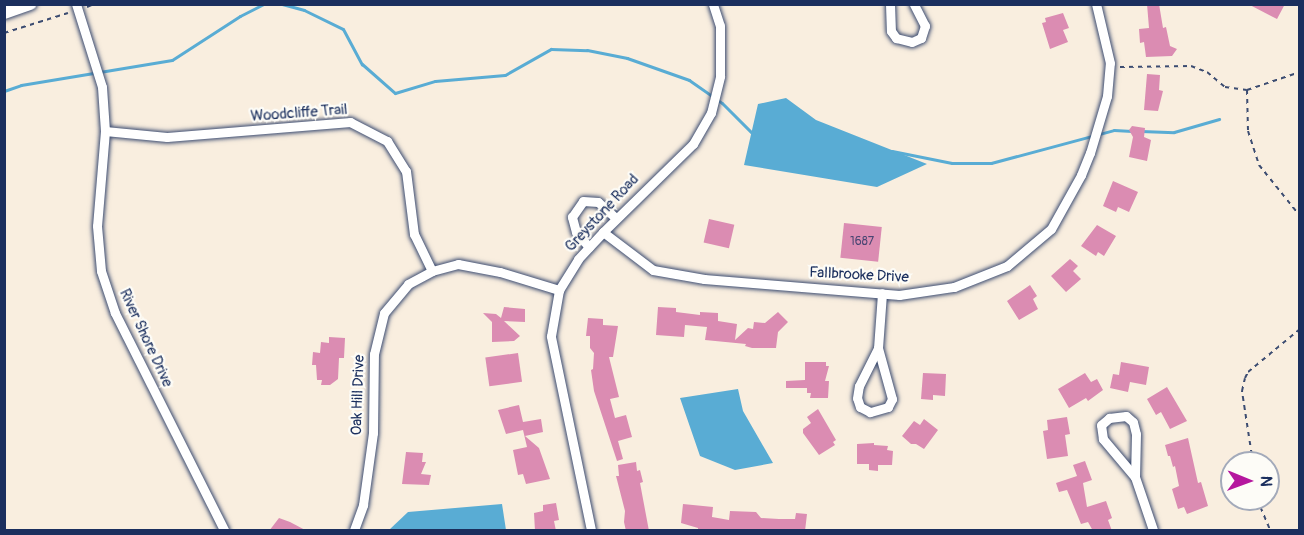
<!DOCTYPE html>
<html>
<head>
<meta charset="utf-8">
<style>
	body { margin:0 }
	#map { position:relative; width:1304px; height:535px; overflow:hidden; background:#f9eedf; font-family:Pangolin,sans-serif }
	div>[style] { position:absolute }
	.water>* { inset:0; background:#59acd4 }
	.stream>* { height:3px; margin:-1.5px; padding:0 1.5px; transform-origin:1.5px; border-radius:1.5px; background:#59acd4 }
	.building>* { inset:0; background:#db8cb2; transform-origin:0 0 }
	.path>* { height:2px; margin-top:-1px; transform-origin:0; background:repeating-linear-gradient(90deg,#3c4c71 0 4.5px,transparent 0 9px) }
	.roads { filter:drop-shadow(0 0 2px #3c4c71) drop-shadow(0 0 2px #3c4c71) }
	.minor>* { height:9px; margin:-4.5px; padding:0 4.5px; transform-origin:4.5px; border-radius:4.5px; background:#fff }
	.tertiary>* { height:12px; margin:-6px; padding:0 6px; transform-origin:6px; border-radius:6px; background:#fff }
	span { translate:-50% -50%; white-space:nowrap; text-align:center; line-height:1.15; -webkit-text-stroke:4.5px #fdfcf7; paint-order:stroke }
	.number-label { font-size:12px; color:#4b4673 }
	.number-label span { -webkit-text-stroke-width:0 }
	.street-label { font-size:15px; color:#1b2f5e }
	.frame { position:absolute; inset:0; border:6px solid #1b2f5e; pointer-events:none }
	.north { position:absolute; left:1220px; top:451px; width:60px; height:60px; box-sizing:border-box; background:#fdfcf7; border:2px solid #a3aaba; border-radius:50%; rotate:91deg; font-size:16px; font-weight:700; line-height:24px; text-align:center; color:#1b2f5e }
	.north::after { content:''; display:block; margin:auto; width:21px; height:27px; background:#b5179e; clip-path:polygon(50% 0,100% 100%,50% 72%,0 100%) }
</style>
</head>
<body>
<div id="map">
	<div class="water">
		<i style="clip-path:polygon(786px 98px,816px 120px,927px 164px,877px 187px,744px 165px,758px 104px)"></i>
		<i style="clip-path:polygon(738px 389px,743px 411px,773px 463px,735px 470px,700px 456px,680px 398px)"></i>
		<i style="clip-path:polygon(502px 504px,506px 530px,389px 530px,408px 512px)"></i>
	</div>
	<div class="stream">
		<i style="left:282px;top:4px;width:23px;rotate:15deg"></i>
		<i style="left:304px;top:10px;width:43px;rotate:26deg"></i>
		<i style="left:343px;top:29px;width:40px;rotate:62deg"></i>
		<i style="left:362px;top:64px;width:44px;rotate:41.3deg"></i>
		<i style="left:395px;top:93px;width:42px;rotate:-16.7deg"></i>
		<i style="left:435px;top:81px;width:70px;rotate:-4.9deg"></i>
		<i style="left:505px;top:75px;width:53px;rotate:-29.5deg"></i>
		<i style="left:551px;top:49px;width:36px;rotate:2deg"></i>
		<i style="left:587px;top:50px;width:41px;rotate:11.3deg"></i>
		<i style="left:627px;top:58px;width:66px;rotate:19.5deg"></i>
		<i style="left:689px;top:80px;width:40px;rotate:34.9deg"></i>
		<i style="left:722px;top:103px;width:44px;rotate:45deg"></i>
		<i style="left:4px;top:91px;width:18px;rotate:-19deg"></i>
		<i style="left:21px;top:85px;width:153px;rotate:-9.4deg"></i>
		<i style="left:172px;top:60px;width:81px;rotate:-32.9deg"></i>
		<i style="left:240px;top:16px;width:27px;rotate:-27deg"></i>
		<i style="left:1141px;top:131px;width:33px;rotate:2deg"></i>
		<i style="left:1174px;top:132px;width:47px;rotate:-16.1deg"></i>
		<i style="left:892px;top:151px;width:61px;rotate:11.3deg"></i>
		<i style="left:952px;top:163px;width:39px"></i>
		<i style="left:991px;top:163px;width:127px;rotate:-15deg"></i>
		<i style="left:1114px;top:130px;width:18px;rotate:3deg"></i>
	</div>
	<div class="building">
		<i style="clip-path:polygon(1147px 4px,1159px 4px,1163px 28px,1166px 27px,1170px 46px,1177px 49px,1172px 56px,1146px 57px,1144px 42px,1140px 43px,1139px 29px,1149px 28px)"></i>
		<i style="clip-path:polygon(1248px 4px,1285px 4px,1277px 19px)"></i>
		<i style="clip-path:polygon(1063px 13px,1069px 28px,1063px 30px,1068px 42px,1050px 49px,1042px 23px,1046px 22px,1045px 18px)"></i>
		<i style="clip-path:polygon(1147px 74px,1160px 75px,1159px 90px,1163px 91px,1158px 111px,1144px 110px)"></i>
		<i style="clip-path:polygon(1132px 126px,1145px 128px,1144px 137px,1151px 140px,1147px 161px,1129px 157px,1133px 137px,1129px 130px)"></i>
		<i style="clip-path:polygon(1113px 181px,1138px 192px,1129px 212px,1118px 207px,1116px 212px,1103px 206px)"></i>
		<i style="left:709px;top:219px;width:26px;height:24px;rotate:13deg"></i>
		<i style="left:844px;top:223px;width:38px;height:35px;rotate:6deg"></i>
		<i style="clip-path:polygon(1097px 225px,1116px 236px,1104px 256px,1098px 252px,1096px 256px,1081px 246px)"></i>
		<i style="clip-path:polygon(1070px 259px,1078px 266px,1073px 271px,1081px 279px,1066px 292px,1051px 276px)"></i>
		<i style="clip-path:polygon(1030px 285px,1037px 296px,1033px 299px,1038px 309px,1019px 320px,1007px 301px)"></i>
		<i style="clip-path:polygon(504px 307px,525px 309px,525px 322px,504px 321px,520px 336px,514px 341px,492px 342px,492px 322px,483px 313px,496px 314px,501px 318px)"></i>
		<i style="clip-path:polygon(658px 307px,676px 308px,676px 312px,700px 315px,700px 312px,718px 313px,718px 321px,737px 324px,735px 340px,748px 328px,753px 329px,754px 322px,765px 323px,778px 312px,788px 322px,778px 332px,776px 348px,752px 348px,745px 346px,746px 344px,705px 340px,707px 327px,685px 325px,684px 337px,656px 335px)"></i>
		<i style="clip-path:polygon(588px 318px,603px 319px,603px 325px,618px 326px,613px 357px,609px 357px,619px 397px,610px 399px,615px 418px,626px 415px,632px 437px,618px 441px,623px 459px,617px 461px,594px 391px,591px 370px,593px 369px,594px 353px,590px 348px,590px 336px,586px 336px)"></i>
		<i style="clip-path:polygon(329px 337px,345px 338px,344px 358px,339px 358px,338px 379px,330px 385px,321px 385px,322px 380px,317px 380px,316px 365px,312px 365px,313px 352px,320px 353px,321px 342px,329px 343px)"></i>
		<i style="left:518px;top:353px;width:29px;height:33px;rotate:82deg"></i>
		<i style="clip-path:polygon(805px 362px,826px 362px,826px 366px,829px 366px,825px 381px,829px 381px,828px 398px,810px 398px,811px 393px,807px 393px,807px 388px,786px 388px,786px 381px,805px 380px)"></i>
		<i style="clip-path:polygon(1121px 362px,1149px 367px,1146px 385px,1130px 382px,1128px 392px,1110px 388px,1113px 374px,1119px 375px)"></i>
		<i style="clip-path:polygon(923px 373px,946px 374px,945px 396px,933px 395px,933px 400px,921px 399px)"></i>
		<i style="clip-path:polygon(1085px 373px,1091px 382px,1097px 379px,1103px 390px,1088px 401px,1086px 398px,1069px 408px,1058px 389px)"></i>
		<i style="clip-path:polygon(1167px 387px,1187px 421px,1170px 429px,1161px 412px,1156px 415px,1147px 399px)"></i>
		<i style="clip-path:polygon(519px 405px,523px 422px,541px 419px,543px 432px,525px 436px,539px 448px,550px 479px,526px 484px,523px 474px,518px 475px,513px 450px,527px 447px,523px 430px,506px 434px,498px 410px)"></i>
		<i style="clip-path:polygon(818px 409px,836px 440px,833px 442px,835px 445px,819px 455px,803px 433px,803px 429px,811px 423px,807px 417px)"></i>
		<i style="clip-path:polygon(1067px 417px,1070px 434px,1065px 435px,1068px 456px,1047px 459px,1043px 431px,1048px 430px,1047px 420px)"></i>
		<i style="clip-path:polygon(924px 419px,938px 430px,924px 449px,916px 444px,911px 444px,902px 436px,914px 421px,920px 425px)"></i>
		<i style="clip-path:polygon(1188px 438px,1198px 483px,1201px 482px,1208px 506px,1187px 514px,1184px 507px,1178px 509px,1172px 489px,1179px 486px,1175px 466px,1173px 467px,1170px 456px,1168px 456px,1165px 445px)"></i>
		<i style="clip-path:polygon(874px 443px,874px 445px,888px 446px,887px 450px,893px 451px,892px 465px,878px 465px,878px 471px,869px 470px,869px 464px,857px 464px,857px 444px)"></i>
		<i style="clip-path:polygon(406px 452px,423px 453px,422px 462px,426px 462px,421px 474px,431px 475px,429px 485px,402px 484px)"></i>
		<i style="clip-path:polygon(1085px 461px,1092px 480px,1083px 483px,1087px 507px,1106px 501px,1112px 518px,1108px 520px,1112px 531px,1093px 531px,1088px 522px,1081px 524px,1067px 490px,1059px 492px,1056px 483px,1077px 476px,1073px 465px)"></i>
		<i style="clip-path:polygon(636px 462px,637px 471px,640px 470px,643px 482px,640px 483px,649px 531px,626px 531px,624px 522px,625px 511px,616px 476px,619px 476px,618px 465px)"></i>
		<i style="clip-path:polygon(556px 503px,559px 520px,554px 521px,556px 531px,535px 531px,534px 513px,543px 511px,543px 505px)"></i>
		<i style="clip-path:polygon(683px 504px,713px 507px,712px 517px,729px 520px,730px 511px,756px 512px,761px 518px,779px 519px,795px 519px,796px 513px,807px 514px,805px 531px,698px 531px,698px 528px,681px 523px)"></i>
		<i style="clip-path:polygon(279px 518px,290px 522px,307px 531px,269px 531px)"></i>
	</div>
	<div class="path">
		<i style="left:87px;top:7px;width:8px;rotate:-23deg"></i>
		<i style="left:4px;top:33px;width:67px;rotate:-17.4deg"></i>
		<i style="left:1120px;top:67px;width:71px;rotate:-0.8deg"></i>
		<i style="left:1191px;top:66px;width:17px;rotate:21deg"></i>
		<i style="left:1207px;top:72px;width:23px;rotate:40deg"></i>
		<i style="left:1225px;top:87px;width:22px;rotate:8deg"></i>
		<i style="left:1247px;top:90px;width:56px;rotate:-18.8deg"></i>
		<i style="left:1247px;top:90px;width:41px;rotate:88.6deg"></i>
		<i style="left:1248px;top:131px;width:36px;rotate:72deg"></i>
		<i style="left:1259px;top:165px;width:65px;rotate:51.2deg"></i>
		<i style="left:1253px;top:463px;width:73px;rotate:-98.7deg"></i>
		<i style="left:1242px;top:391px;width:13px;rotate:-77deg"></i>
		<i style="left:1245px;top:378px;width:7px;rotate:-63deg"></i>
		<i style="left:1248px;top:372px;width:67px;rotate:-39.6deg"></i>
		<i style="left:1257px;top:499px;width:34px;rotate:67deg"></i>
	</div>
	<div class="roads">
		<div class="minor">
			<i style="left:76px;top:4px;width:87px;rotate:72.6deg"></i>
			<i style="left:102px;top:87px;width:44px;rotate:86.1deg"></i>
			<i style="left:105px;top:131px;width:95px;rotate:94.8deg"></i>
			<i style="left:97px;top:226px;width:45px;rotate:84.9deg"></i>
			<i style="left:101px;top:271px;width:44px;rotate:71.6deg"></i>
			<i style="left:115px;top:313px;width:243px;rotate:63.3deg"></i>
			<i style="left:890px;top:4px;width:27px;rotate:88deg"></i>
			<i style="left:891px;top:31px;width:9px;rotate:54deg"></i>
			<i style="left:896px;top:38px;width:16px;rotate:14deg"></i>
			<i style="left:912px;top:42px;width:10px;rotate:-24deg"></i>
			<i style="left:921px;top:38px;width:13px;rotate:-72deg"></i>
			<i style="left:925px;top:26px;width:25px;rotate:-117deg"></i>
			<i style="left:105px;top:131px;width:62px;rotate:5.5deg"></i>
			<i style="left:167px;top:137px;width:184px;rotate:-4.7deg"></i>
			<i style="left:350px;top:122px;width:42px;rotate:27.2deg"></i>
			<i style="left:387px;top:141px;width:36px;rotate:58deg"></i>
			<i style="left:406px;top:171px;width:64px;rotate:82.8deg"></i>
			<i style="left:414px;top:234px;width:41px;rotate:64.1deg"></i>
			<i style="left:603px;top:232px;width:63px;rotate:37.2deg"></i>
			<i style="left:653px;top:270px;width:52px;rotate:10deg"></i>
			<i style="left:704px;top:279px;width:196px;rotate:4.7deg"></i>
			<i style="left:899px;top:295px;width:56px;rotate:-8.3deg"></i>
			<i style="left:954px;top:287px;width:57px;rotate:-21.6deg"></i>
			<i style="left:1007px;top:266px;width:57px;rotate:-40.1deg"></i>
			<i style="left:1051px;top:229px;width:62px;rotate:-60.9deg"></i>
			<i style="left:1081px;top:175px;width:24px;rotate:-68deg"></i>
			<i style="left:1090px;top:153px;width:59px;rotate:-73.4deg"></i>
			<i style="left:1107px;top:96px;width:33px;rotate:-85deg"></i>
			<i style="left:1110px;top:63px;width:61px;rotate:-103.3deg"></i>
			<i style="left:589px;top:247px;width:20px;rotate:-131deg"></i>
			<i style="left:576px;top:232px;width:16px;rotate:-105deg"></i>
			<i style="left:572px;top:217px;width:19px;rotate:-55deg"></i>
			<i style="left:583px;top:201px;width:15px;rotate:4deg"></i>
			<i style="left:598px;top:202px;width:24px;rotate:42deg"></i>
			<i style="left:878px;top:348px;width:53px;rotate:74.6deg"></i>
			<i style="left:892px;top:399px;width:9px;rotate:117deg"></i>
			<i style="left:888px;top:407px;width:19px;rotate:164deg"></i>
			<i style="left:870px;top:412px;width:11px;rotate:-153deg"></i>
			<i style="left:860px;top:407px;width:9px;rotate:-108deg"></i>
			<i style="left:857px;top:398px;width:12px;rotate:-81deg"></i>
			<i style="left:859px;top:386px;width:42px;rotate:-63.4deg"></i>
			<i style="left:878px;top:348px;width:55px;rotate:-85.8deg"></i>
			<i style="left:1135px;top:477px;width:50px;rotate:-130.1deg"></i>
			<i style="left:1103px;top:439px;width:14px;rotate:-98deg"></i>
			<i style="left:1101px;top:425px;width:11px;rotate:-41deg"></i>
			<i style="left:1109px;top:418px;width:17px;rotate:-7deg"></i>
			<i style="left:1126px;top:416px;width:9px;rotate:41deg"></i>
			<i style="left:1133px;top:422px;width:12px;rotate:76deg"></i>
			<i style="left:1136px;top:434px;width:43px;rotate:91.3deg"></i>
			<i style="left:1135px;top:477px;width:56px;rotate:71.2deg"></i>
			<i style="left:354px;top:530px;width:27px;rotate:-70deg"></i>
			<i style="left:363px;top:505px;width:73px;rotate:-82.1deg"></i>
			<i style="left:373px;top:433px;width:79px;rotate:-89.3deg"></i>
			<i style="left:374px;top:354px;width:42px;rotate:-76.3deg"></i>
			<i style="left:384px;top:313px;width:38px;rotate:-50deg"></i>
			<i style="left:408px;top:284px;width:27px;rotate:-28deg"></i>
			<i style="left:432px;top:271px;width:27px;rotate:-15deg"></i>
			<i style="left:458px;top:264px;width:43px;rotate:10.8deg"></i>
			<i style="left:500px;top:272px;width:62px;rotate:17deg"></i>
			<i style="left:591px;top:530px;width:198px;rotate:-101.7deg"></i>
			<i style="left:551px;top:336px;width:47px;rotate:-80.1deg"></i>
			<i style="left:559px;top:290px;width:36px;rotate:-58deg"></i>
			<i style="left:578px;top:259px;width:37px;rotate:-47deg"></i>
			<i style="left:603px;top:232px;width:126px;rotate:-44.4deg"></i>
			<i style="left:693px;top:144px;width:36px;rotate:-60deg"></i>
			<i style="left:711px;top:113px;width:38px;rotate:-76deg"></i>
			<i style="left:720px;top:76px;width:50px;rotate:-90deg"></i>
			<i style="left:720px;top:26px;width:23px;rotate:-108deg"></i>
		</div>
		<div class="tertiary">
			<i style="left:4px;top:13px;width:28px;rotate:-19deg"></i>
		</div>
	</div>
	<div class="number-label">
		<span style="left:862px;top:242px">1687</span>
	</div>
	<div class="street-label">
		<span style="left:299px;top:113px;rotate:-4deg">Woodcliffe Trail</span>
		<span style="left:602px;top:213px;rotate:-47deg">Greystone Road</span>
		<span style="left:859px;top:275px;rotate:3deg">Fallbrooke Drive</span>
		<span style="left:146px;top:338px;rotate:65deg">River Shore Drive</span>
		<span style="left:358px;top:395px;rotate:-88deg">Oak Hill Drive</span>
	</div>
	<div class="frame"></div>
	<div class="north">N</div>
</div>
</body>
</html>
